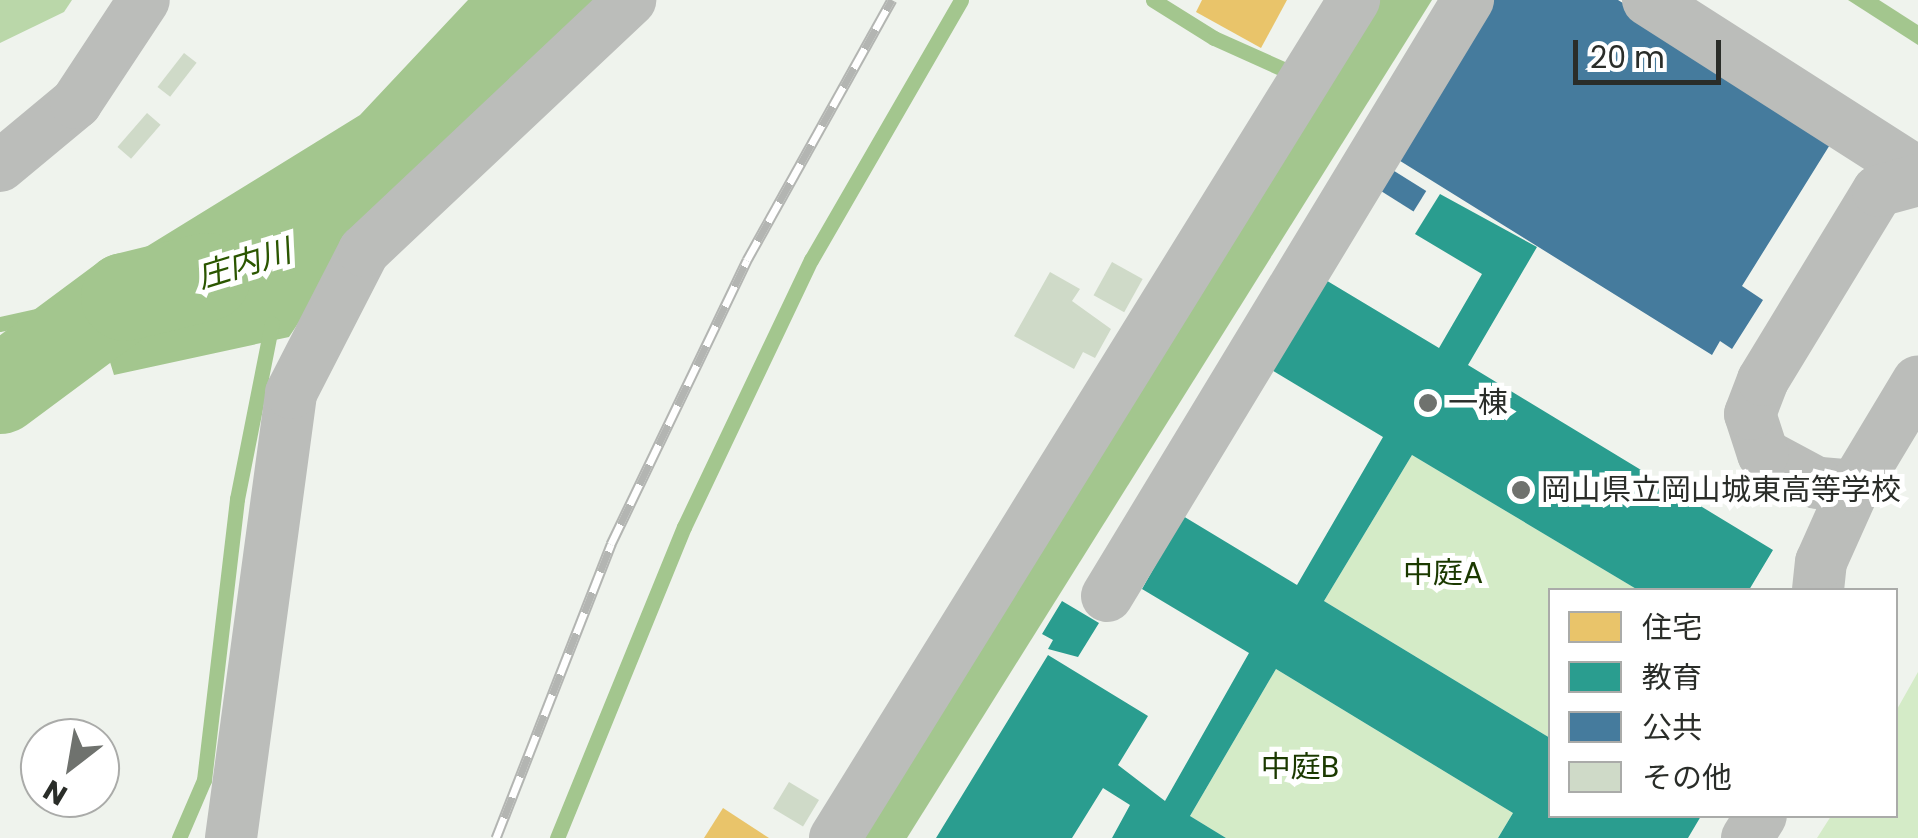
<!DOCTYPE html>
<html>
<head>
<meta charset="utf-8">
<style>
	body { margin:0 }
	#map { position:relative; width:1918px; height:838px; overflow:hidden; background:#eff3ed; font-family:Poppins,"Noto Sans JP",sans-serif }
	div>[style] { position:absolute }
	.green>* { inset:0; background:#d4ebc7 }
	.forest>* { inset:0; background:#bad7a9 }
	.water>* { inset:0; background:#a3c68e }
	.homes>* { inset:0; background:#e9c46a }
	.schools>* { inset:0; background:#2a9d8f }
	.public>* { inset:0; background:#457b9d; transform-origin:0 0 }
	.stream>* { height:15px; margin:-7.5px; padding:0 7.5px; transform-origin:7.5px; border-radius:7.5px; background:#a3c68e }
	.river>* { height:88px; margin:-44px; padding:0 44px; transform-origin:44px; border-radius:44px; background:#a3c68e }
	.building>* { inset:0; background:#cfdac8; transform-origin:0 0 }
	.minor>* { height:52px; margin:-26px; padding:0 26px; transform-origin:26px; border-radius:26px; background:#bbbdba }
	.rail>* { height:11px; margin-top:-5.5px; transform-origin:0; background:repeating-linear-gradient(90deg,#fff 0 22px,#b3b5b2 0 44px); box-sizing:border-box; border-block:2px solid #b3b5b2 }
	.dots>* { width:28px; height:28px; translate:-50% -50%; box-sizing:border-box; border:5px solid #fff; border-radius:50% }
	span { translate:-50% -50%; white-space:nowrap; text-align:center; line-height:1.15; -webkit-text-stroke:10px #fff; paint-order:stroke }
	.poi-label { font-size:30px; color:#2a2d29 }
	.left { translate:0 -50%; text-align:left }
	.park-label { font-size:30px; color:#1b3900 }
	.water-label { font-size:32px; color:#2b5600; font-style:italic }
	.legend { position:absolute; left:1548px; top:588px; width:350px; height:230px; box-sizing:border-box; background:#fff; border:2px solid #aaaba9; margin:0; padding:12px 18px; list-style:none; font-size:30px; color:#2a2d29 }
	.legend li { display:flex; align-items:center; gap:20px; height:50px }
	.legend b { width:50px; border:2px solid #aaaba9 }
	.north { position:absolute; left:20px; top:718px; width:100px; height:100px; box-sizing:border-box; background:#fff; border:2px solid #aaaba9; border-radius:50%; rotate:211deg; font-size:28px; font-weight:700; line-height:40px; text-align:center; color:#2a2d29 }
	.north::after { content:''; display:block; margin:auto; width:35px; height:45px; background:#6f726e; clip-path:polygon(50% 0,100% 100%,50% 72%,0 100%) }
	.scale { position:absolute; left:1573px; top:40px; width:148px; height:45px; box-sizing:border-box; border:5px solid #2a2d29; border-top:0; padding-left:12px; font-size:30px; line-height:35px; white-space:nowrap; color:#2a2d29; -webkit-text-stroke:8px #fff; paint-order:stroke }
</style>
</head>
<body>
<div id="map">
	<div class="green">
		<i style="clip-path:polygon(1412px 455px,1638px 590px,1550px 590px,1550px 738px,1324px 601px)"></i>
		<i style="clip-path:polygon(1276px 669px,1513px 813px,1498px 838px,1226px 838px,1190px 816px)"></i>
		<i style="clip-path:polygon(1918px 672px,1918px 838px,1817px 838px,1831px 816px,1896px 816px,1896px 711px)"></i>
	</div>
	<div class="forest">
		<i style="clip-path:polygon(0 0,72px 0,64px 12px,0 43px)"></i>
	</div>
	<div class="water">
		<i style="clip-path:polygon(468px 0,604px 0,351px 244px,289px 337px,114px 375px,86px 284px,360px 115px)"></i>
		<i style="clip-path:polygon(1377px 0,1432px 0,907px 838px,858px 838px)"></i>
		<i style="clip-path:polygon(1848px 0,1879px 0,1918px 25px,1918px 45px)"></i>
	</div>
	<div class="homes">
		<i style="clip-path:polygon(1202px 0,1287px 0,1261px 48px,1196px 12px)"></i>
		<i style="clip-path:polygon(723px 808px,769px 838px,704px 838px)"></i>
	</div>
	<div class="schools">
		<i style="clip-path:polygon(1440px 194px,1537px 247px,1468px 365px,1773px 550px,1749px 590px,1638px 590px,1412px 455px,1324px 601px,1550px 738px,1550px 816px,1701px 816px,1688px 838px,1498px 838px,1513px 813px,1276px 669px,1190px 816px,1226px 838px,1112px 838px,1130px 805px,1103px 788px,1072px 838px,936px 838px,1048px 655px,1148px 716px,1118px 765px,1165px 801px,1249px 653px,1142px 589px,1183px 516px,1297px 585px,1383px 437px,1255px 360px,1324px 279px,1439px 348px,1482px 274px,1415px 234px)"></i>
		<i style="clip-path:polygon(1062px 601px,1099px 623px,1078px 657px,1048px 649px,1053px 640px,1042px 634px)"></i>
	</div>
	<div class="public">
		<i style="clip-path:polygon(1482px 0,1618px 0,1836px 135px,1742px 286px,1763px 300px,1732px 349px,1720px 341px,1712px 355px,1397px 159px)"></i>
		<i style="left:1383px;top:164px;width:51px;height:24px;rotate:32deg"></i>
	</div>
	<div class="stream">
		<i style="left:1153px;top:0;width:72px;rotate:31.9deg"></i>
		<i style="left:1214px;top:38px;width:76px;rotate:24.2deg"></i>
		<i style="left:0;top:324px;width:111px;rotate:-12.5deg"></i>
		<i style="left:179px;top:838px;width:63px;rotate:-66.7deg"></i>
		<i style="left:204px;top:780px;width:283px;rotate:-83.3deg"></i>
		<i style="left:237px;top:499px;width:179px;rotate:-78.8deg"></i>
		<i style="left:557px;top:838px;width:336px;rotate:-67.8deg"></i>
		<i style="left:684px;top:527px;width:296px;rotate:-64.6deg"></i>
		<i style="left:811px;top:260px;width:300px;rotate:-60deg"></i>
	</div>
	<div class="river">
		<i style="left:0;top:390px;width:156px;rotate:-36.6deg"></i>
		<i style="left:125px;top:297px;width:84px;rotate:-13.7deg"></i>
	</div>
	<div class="building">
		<i style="left:184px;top:53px;width:16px;height:43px;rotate:38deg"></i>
		<i style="left:147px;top:113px;width:18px;height:45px;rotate:41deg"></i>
		<i style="left:1112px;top:262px;width:35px;height:38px;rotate:29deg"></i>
		<i style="clip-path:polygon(1050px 272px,1080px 289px,1072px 301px,1111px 329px,1095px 358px,1083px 352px,1074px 369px,1014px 336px)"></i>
		<i style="left:789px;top:782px;width:35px;height:31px;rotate:31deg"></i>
	</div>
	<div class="minor">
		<i style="left:1648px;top:0;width:321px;rotate:32.6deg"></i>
		<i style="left:0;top:166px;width:99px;rotate:-39.7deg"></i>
		<i style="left:76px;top:103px;width:123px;rotate:-56.6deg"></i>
		<i style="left:1855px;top:486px;width:38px;rotate:-175deg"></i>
		<i style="left:1817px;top:483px;width:61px;rotate:-151.8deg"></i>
		<i style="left:1763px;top:454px;width:42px;rotate:-108deg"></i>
		<i style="left:1750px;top:414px;width:36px;rotate:-69deg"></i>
		<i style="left:1763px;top:380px;width:221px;rotate:-58.7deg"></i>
		<i style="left:1878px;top:191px;width:41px;rotate:-15.4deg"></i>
		<i style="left:1818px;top:590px;width:28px;rotate:-84deg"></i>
		<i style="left:1821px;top:562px;width:83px;rotate:-65.9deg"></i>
		<i style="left:1855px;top:486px;width:122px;rotate:-59deg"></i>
		<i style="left:1107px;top:596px;width:697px;rotate:-58.8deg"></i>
		<i style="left:231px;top:838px;width:449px;rotate:-82.3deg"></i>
		<i style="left:291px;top:393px;width:160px;rotate:-62.8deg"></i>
		<i style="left:364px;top:251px;width:366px;rotate:-43.3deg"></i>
		<i style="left:835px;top:838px;width:986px;rotate:-58.23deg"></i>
		<i style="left:1747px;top:838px;width:26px;rotate:-58deg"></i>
	</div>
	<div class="rail">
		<i style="left:496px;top:838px;width:316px;rotate:-68.6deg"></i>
		<i style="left:611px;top:544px;width:315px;rotate:-64.4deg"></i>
		<i style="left:747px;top:260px;width:298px;rotate:-60.9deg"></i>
	</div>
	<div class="dots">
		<i style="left:1428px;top:403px;background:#6f726e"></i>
		<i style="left:1521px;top:490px;background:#6f726e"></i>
	</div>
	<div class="poi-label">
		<span class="left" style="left:1448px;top:403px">一棟</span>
		<span class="left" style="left:1541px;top:490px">岡山県立岡山城東高等学校</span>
	</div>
	<div class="park-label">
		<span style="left:1443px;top:573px">中庭A</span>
		<span style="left:1300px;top:767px">中庭B</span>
	</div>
	<div class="water-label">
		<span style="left:244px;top:264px;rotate:-17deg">庄内川</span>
	</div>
	<ul class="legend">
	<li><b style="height:28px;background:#e9c46a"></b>住宅</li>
	<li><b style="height:28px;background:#2a9d8f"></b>教育</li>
	<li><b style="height:28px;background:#457b9d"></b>公共</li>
	<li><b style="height:28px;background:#cfdac8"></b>その他</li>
	</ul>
	<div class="north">N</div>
	<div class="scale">20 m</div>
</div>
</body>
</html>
